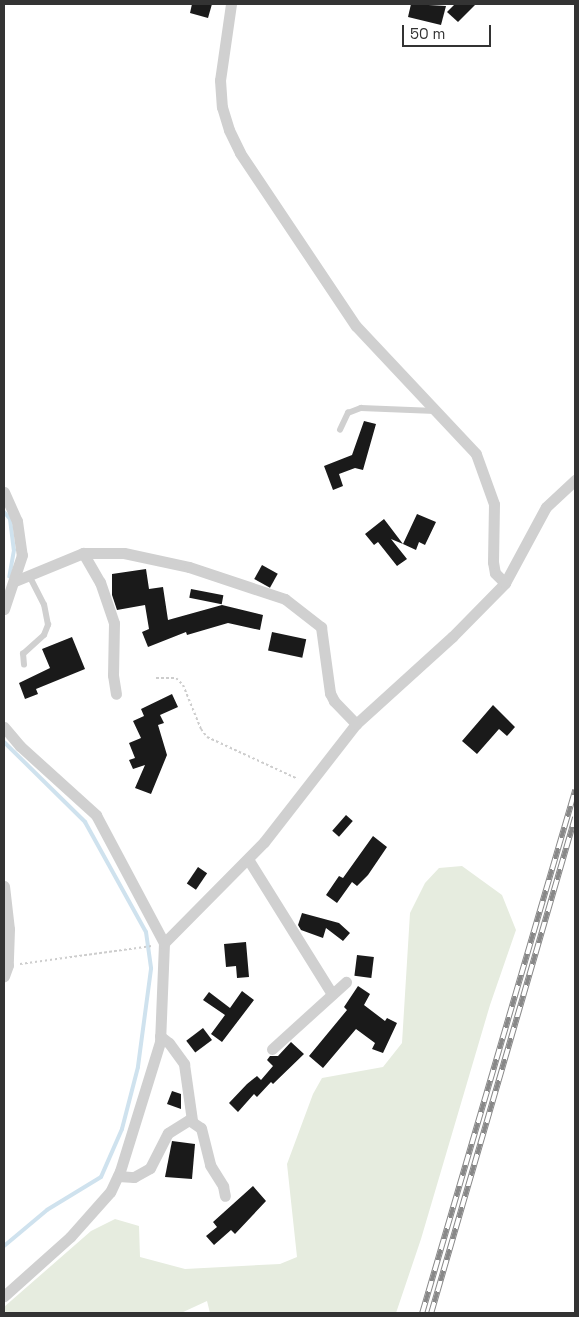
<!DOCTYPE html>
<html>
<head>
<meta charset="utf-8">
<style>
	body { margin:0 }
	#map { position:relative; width:579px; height:1317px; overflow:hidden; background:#fff; font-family:"Space Grotesk",sans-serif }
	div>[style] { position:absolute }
	.green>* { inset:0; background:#e6ecdf }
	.stream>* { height:4px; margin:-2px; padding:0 2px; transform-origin:2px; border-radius:2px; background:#cfe2ee }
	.building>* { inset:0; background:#1a1a1a; transform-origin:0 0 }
	.path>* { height:2px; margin-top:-1px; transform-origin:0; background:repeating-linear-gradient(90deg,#cdcdcd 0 2.5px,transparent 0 5px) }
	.lane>* { height:5.5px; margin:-2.75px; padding:0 2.75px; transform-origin:2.75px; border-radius:2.75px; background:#d0d0d0 }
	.street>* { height:11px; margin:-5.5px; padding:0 5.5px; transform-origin:5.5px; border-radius:5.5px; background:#d0d0d0 }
	.rail>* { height:5.5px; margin-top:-2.75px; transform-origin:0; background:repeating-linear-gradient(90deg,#fff 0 11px,#888 0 22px); box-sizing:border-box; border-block:1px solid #888 }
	span { translate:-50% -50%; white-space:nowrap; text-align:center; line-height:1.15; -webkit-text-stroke:5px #fff; paint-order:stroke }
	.frame { position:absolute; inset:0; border:5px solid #333; pointer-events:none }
	.scale { position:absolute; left:402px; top:25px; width:89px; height:22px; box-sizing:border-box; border:2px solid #333; border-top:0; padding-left:6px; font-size:15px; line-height:18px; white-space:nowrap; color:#333; -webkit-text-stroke:4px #fff; paint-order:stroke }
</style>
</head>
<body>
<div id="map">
	<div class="green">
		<i style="clip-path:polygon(462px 866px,502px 895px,516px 930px,490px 1005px,421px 1239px,396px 1313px,210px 1313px,207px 1301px,181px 1313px,4px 1313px,4px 1307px,91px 1231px,115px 1219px,139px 1226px,140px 1257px,185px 1269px,280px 1264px,297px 1257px,287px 1164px,313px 1094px,322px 1078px,383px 1067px,402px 1043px,410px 913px,425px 883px,439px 868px)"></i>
	</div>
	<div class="stream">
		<i style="left:4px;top:512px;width:9px;rotate:49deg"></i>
		<i style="left:10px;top:519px;width:31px;rotate:83deg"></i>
		<i style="left:14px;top:550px;width:27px;rotate:100deg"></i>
		<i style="left:4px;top:742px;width:114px;rotate:44.6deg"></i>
		<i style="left:85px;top:822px;width:126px;rotate:61deg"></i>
		<i style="left:146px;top:932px;width:37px;rotate:82deg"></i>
		<i style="left:151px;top:969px;width:99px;rotate:97.6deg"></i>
		<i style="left:138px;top:1067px;width:64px;rotate:104.5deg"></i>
		<i style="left:122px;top:1129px;width:52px;rotate:113.6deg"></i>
		<i style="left:101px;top:1177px;width:63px;rotate:148.6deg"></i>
		<i style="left:47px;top:1210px;width:56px;rotate:140.1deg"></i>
	</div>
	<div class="building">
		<i style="clip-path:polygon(192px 4px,212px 4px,208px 18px,190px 13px)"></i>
		<i style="clip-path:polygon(411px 4px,446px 6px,441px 25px,408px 17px)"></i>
		<i style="clip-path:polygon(455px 4px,476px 4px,458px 22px,447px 12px)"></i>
		<i style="clip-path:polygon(364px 421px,376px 424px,363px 470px,355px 468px,339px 474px,343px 486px,333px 490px,324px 466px,352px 455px)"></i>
		<i style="clip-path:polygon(417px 514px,436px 522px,425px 545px,419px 542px,416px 550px,403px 544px)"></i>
		<i style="clip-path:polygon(384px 519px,403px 544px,391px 539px,407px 559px,397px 566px,378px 542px,374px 545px,365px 534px)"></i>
		<i style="left:262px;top:565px;width:18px;height:16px;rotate:29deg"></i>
		<i style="clip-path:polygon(146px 569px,149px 589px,163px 587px,168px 620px,222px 605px,263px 615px,260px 630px,228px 623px,187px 635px,186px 632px,148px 647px,142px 632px,149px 629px,145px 605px,117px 610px,112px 595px,112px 574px)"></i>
		<i style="left:191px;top:589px;width:33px;height:9px;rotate:11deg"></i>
		<i style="left:272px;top:632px;width:35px;height:19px;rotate:12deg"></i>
		<i style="clip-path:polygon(72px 637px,85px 669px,36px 689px,38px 694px,25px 699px,19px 683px,50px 668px,42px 649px)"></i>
		<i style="clip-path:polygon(172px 694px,178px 707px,160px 715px,164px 723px,158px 725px,167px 755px,151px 794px,135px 788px,145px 765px,133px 769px,129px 760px,135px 758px,129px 743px,141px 738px,133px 721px,144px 716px,141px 709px)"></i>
		<i style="clip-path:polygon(493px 705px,515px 727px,507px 736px,499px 729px,477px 754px,462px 741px)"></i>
		<i style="left:346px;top:815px;width:9px;height:21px;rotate:41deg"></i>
		<i style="clip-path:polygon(373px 836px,387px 847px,368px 875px,357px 886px,352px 882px,337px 903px,326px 895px,339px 876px,343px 878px)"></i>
		<i style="left:198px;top:867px;width:11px;height:20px;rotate:34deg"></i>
		<i style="clip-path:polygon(302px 913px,339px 923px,350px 933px,343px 941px,326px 928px,323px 938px,301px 930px,298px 925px)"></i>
		<i style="clip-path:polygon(246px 942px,249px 977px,237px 978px,236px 966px,226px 967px,224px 944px)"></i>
		<i style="left:357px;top:955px;width:17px;height:21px;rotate:7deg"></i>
		<i style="clip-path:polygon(358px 986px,370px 994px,364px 1005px,385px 1021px,387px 1018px,397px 1023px,383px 1053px,372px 1049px,375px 1043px,356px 1029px,323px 1068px,309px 1056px,347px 1010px,344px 1007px)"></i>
		<i style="clip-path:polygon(242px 991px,254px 1000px,222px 1042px,211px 1034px,225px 1015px,203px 1000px,209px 992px,230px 1008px)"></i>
		<i style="left:203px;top:1028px;width:15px;height:21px;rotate:53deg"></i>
		<i style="clip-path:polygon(291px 1042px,304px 1054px,273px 1084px,271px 1082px,257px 1097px,254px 1094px,238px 1112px,229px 1103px,247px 1084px,257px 1076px,261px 1080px,273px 1066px,267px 1060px,270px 1056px,278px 1056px)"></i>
		<i style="clip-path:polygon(172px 1091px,181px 1094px,181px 1109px,167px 1104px)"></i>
		<i style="clip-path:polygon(172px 1141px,195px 1144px,192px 1179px,165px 1177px)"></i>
		<i style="clip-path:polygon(253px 1186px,266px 1201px,235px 1234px,231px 1230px,214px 1245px,206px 1236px,217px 1227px,213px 1222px)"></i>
	</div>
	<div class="path">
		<i style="left:156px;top:678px;width:20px"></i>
		<i style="left:176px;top:678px;width:10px;rotate:45deg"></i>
		<i style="left:183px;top:685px;width:48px;rotate:67.8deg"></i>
		<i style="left:201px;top:729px;width:10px;rotate:53deg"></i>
		<i style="left:207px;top:737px;width:100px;rotate:24.8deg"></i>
		<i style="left:20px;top:964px;width:133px;rotate:-7.8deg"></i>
	</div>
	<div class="lane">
		<i style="left:340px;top:430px;width:19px;rotate:-65deg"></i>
		<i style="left:348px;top:413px;width:14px;rotate:-21deg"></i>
		<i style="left:361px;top:408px;width:74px;rotate:2.3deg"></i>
		<i style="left:24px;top:665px;width:11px;rotate:-95deg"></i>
		<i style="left:23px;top:654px;width:28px;rotate:-42deg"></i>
		<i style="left:44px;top:635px;width:11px;rotate:-68deg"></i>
		<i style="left:48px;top:625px;width:20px;rotate:-101deg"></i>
		<i style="left:44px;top:605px;width:33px;rotate:-117deg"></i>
	</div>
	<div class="street">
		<i style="left:231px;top:4px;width:77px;rotate:98.2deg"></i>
		<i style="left:220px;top:80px;width:27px;rotate:86deg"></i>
		<i style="left:222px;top:107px;width:24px;rotate:73deg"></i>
		<i style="left:229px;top:130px;width:25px;rotate:64deg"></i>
		<i style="left:240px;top:153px;width:208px;rotate:56.2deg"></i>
		<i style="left:356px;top:326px;width:175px;rotate:46.8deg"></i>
		<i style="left:476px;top:454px;width:53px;rotate:70.2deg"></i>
		<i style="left:494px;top:504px;width:58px;rotate:91deg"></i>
		<i style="left:493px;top:562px;width:11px;rotate:80deg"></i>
		<i style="left:495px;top:573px;width:14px;rotate:45deg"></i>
		<i style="left:4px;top:492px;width:32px;rotate:66deg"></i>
		<i style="left:17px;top:521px;width:34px;rotate:82deg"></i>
		<i style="left:22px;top:555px;width:57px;rotate:108.4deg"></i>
		<i style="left:83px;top:553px;width:34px;rotate:60deg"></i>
		<i style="left:100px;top:582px;width:43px;rotate:71.1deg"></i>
		<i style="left:114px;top:623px;width:52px;rotate:91.1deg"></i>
		<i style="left:113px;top:675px;width:19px;rotate:81deg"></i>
		<i style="left:15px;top:581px;width:74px;rotate:-22.4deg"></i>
		<i style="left:83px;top:553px;width:41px"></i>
		<i style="left:124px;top:553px;width:66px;rotate:12.2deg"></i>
		<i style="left:189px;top:567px;width:101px;rotate:18.4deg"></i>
		<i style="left:285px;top:599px;width:46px;rotate:37.9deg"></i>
		<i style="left:321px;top:627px;width:67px;rotate:82.2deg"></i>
		<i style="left:330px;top:693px;width:9px;rotate:63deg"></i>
		<i style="left:334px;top:701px;width:32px;rotate:46deg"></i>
		<i style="left:4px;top:727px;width:25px;rotate:50deg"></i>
		<i style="left:20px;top:746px;width:103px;rotate:42.2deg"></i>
		<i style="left:96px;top:815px;width:145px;rotate:62deg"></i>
		<i style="left:164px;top:943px;width:99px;rotate:92.3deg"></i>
		<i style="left:160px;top:1042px;width:135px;rotate:107.2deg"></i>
		<i style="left:120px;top:1171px;width:23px;rotate:115deg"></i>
		<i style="left:110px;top:1192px;width:60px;rotate:131.6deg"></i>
		<i style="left:70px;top:1237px;width:89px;rotate:138.2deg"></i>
		<i style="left:248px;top:859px;width:159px;rotate:58.1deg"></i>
		<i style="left:4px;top:886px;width:43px;rotate:83.4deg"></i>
		<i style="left:9px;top:929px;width:36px;rotate:92deg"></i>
		<i style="left:8px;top:965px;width:12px;rotate:110deg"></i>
		<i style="left:164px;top:943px;width:142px;rotate:-45.3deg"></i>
		<i style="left:264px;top:842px;width:150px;rotate:-52.1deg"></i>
		<i style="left:356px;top:724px;width:130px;rotate:-42.2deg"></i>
		<i style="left:452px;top:637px;width:76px;rotate:-45.5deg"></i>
		<i style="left:505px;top:583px;width:86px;rotate:-61.7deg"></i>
		<i style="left:546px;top:507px;width:40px;rotate:-43deg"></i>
		<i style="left:160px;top:1036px;width:11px;rotate:38deg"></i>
		<i style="left:169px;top:1043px;width:26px;rotate:54deg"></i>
		<i style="left:184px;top:1064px;width:57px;rotate:81.9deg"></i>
		<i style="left:272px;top:1049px;width:100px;rotate:-42.2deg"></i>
		<i style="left:118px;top:1176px;width:16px;rotate:4deg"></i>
		<i style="left:134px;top:1177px;width:18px;rotate:-29deg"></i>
		<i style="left:150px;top:1168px;width:39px;rotate:-63deg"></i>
		<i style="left:168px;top:1133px;width:25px;rotate:-32deg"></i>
		<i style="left:189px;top:1120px;width:14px;rotate:34deg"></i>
		<i style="left:201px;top:1128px;width:38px;rotate:76deg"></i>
		<i style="left:210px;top:1165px;width:25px;rotate:58deg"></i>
		<i style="left:223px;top:1186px;width:10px;rotate:79deg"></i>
	</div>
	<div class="rail">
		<i style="left:422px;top:1313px;width:545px;rotate:-73.69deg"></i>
		<i style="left:431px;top:1313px;width:516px;rotate:-73.81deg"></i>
	</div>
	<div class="frame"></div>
	<div class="scale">50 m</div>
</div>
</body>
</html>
